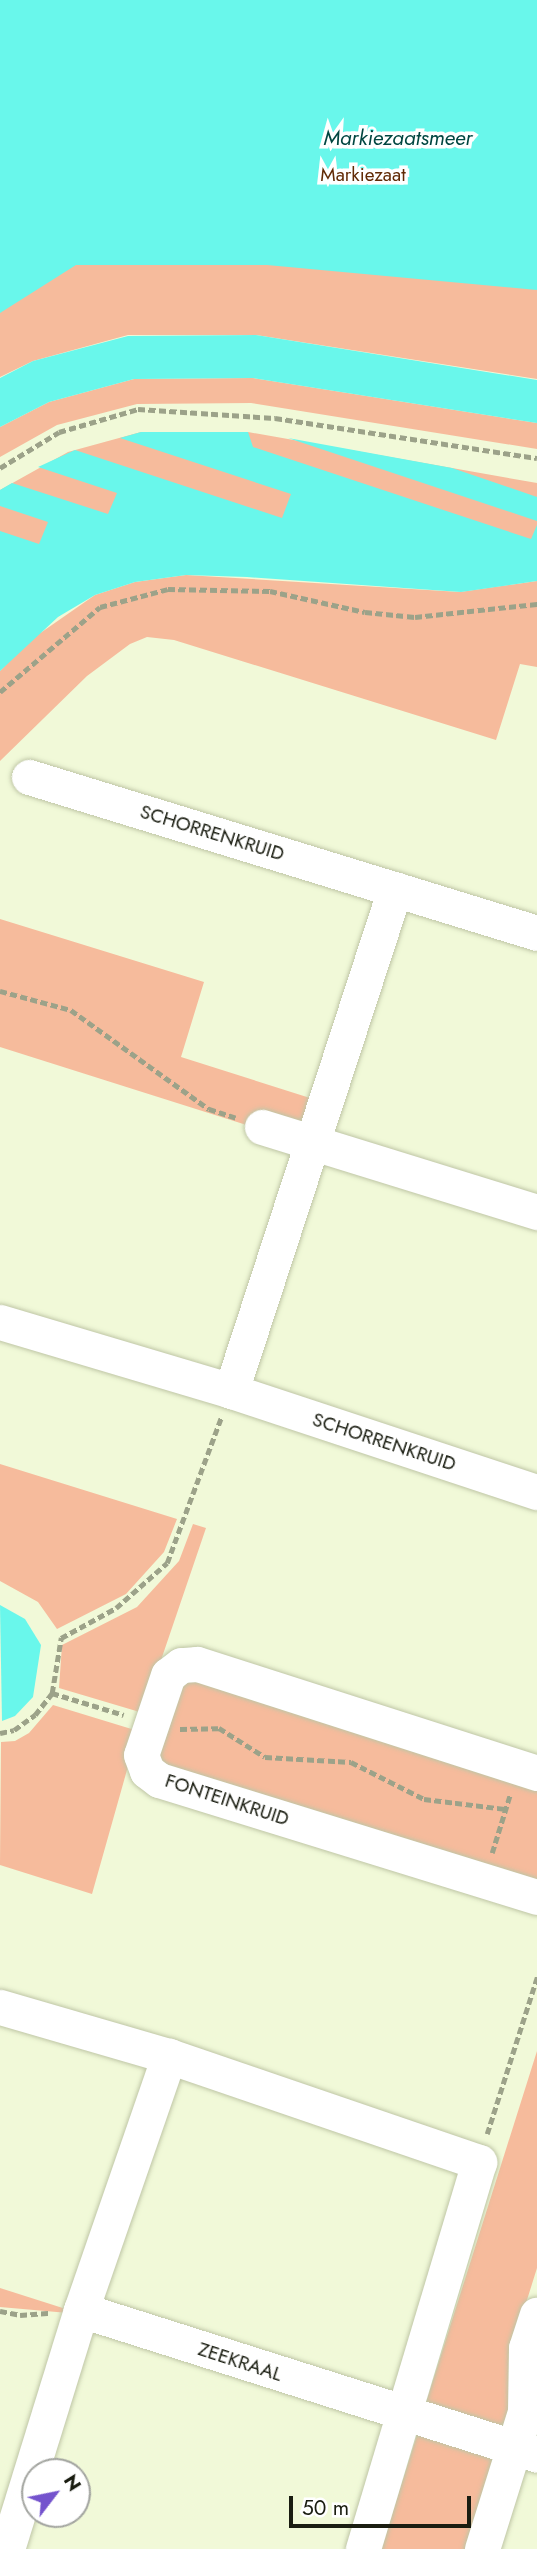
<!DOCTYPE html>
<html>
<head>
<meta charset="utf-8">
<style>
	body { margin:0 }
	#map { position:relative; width:537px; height:2549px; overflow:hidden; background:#f1f9d8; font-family:Jost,sans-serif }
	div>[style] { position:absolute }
	.green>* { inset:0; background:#f6bb9c }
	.water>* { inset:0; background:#69f7eb }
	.path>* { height:4.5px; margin-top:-2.25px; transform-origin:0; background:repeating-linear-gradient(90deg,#9ca289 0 7px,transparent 0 10.5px) }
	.roads { filter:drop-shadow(0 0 2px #bfc6a6) drop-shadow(0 0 2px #bfc6a6) }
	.minor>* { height:35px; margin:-17.5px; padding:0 17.5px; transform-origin:17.5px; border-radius:17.5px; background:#fff }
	span { translate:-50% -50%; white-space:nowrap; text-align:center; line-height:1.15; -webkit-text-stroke:7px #fff; paint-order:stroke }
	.park-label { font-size:19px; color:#612a05 }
	.street-label { font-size:19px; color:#1a1d11 }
	.water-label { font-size:21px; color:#014641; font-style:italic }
	.north { position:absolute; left:21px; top:2458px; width:70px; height:70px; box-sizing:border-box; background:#fff; border:2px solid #a3a5a0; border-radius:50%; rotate:58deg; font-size:19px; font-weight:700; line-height:28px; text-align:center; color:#1a1d11 }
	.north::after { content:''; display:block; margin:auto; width:24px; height:32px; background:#7453cd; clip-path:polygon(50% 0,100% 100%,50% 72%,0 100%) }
	.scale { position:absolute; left:289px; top:2496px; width:182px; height:32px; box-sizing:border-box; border:4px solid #1a1d11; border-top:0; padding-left:9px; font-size:21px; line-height:24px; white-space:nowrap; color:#1a1d11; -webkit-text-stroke:5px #fff; paint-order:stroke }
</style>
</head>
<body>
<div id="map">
	<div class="green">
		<i style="clip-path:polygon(0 0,537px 0,537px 379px,256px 335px,128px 335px,33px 361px,0 377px)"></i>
		<i style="clip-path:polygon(253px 378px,537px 423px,537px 449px,251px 403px,137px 404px,57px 425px,0 457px,0 427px,49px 402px,134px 379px)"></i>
		<i style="clip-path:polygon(141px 432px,248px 432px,537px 483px,537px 537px,532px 544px,286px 522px,111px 523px,0 586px,0 490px,68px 452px)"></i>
		<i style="clip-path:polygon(186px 575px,460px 592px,537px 581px,537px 667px,520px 664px,496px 740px,174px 640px,147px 637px,130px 644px,87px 676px,0 761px,0 671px,26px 643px,95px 595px,135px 582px)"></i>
		<i style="clip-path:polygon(0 919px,204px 982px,181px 1057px,310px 1098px,297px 1141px,0 1047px)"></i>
		<i style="clip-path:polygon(0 1464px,177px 1519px,164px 1552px,126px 1594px,57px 1629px,38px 1602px,0 1581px)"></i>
		<i style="clip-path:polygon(193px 1524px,206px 1528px,143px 1713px,59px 1688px,62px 1645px,137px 1607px,179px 1561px)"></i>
		<i style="clip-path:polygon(198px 1673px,537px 1782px,537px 1890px,164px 1772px,152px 1754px,176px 1681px)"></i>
		<i style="clip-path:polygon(53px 1705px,138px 1731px,92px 1894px,0 1865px,1px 1742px,15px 1741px,29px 1733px)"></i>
		<i style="clip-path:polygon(537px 2051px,537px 2268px,511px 2351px,509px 2411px,503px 2433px,424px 2409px)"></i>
		<i style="clip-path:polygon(0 2288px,69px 2310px,68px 2313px,0 2307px)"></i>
		<i style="clip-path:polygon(417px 2435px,496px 2458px,468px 2549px,381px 2549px)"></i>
	</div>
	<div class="water">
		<i style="clip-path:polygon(0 0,537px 0,537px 290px,267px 265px,76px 265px,0 313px)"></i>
		<i style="clip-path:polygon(256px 335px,537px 380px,537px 423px,253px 378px,134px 379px,49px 402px,0 427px,0 378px,33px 361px,128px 336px)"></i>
		<i style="clip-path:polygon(141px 432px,248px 432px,253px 447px,531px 539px,537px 525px,537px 581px,461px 592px,247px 577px,186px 575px,135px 582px,95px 595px,58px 617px,0 671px,0 531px,39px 544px,48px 522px,0 506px,0 490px,12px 483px,108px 514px,117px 493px,38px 467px,75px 450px,282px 518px,291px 494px,120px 438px)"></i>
		<i style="clip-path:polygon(288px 438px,452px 468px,537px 497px,537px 521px)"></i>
		<i style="clip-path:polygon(0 1605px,25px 1619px,41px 1645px,33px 1697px,15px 1716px,2px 1721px)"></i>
	</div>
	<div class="path">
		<i style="left:0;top:468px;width:69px;rotate:-31.4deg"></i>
		<i style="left:59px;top:432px;width:82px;rotate:-16.2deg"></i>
		<i style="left:138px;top:409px;width:137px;rotate:3.8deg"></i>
		<i style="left:275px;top:418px;width:265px;rotate:8.7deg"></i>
		<i style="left:0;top:692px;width:131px;rotate:-40.4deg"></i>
		<i style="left:100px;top:607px;width:70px;rotate:-14.8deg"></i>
		<i style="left:168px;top:589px;width:102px;rotate:1.1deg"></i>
		<i style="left:270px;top:591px;width:97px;rotate:12.5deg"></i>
		<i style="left:365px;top:612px;width:50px;rotate:5.7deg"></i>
		<i style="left:415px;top:617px;width:123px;rotate:-6.1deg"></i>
		<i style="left:0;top:991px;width:73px;rotate:15deg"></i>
		<i style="left:71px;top:1010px;width:170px;rotate:35.7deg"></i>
		<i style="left:209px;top:1109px;width:28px;rotate:18deg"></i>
		<i style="left:52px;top:1693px;width:75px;rotate:17deg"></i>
		<i style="left:180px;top:1729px;width:39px;rotate:-1deg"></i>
		<i style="left:219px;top:1728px;width:54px;rotate:32.2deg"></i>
		<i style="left:265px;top:1757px;width:86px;rotate:3.3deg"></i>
		<i style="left:351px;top:1762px;width:82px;rotate:26.9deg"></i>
		<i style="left:424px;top:1799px;width:83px;rotate:7deg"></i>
		<i style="left:0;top:1733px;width:14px;rotate:-12deg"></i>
		<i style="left:14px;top:1730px;width:26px;rotate:-36deg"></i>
		<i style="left:35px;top:1715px;width:28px;rotate:-52deg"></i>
		<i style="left:52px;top:1693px;width:56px;rotate:-80.7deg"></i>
		<i style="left:61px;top:1638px;width:63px;rotate:-28.6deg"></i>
		<i style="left:116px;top:1608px;width:68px;rotate:-41.4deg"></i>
		<i style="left:167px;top:1563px;width:155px;rotate:-69.6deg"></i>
		<i style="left:492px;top:1853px;width:61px;rotate:-72.8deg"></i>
		<i style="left:487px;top:2134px;width:165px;rotate:-72.3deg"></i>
		<i style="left:0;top:2311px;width:20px;rotate:11deg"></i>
		<i style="left:20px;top:2315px;width:31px;rotate:-4deg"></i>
	</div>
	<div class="roads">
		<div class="minor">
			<i style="left:29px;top:777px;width:531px;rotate:17.07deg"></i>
			<i style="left:262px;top:1127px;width:288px;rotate:17.2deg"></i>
			<i style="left:0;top:1322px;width:241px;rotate:16.6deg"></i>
			<i style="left:231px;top:1391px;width:322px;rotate:18.3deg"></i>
			<i style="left:231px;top:1391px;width:528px;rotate:-71.91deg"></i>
			<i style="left:537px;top:1773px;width:357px;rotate:-162.2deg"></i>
			<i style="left:197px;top:1664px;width:16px;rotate:176deg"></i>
			<i style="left:181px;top:1665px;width:16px;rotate:142deg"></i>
			<i style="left:168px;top:1675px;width:84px;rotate:108.6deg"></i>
			<i style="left:141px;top:1755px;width:17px;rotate:69deg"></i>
			<i style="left:147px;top:1771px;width:15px;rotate:37deg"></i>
			<i style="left:159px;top:1780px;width:396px;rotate:17.2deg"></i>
			<i style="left:0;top:2007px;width:176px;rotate:16.2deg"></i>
			<i style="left:169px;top:2056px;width:328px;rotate:18.9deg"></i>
			<i style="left:479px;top:2162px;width:404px;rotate:106.7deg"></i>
			<i style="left:81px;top:2310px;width:478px;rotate:17.6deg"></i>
			<i style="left:7px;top:2549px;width:250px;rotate:-72.8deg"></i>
			<i style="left:81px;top:2310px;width:269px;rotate:-70.9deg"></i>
			<i style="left:482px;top:2549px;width:144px;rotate:-72.6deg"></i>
			<i style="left:525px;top:2412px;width:64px;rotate:-89.1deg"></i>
			<i style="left:526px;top:2348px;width:35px;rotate:-72deg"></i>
		</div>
	</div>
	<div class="park-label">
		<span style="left:363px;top:175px">Markiezaat</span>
	</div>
	<div class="street-label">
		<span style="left:212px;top:833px;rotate:17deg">SCHORRENKRUID</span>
		<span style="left:384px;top:1442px;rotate:18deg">SCHORRENKRUID</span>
		<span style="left:227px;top:1800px;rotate:18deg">FONTEINKRUID</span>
		<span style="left:240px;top:2362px;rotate:18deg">ZEEKRAAL</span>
	</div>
	<div class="water-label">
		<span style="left:398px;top:138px">Markiezaatsmeer</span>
	</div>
	<div class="north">N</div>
	<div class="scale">50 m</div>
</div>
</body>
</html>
